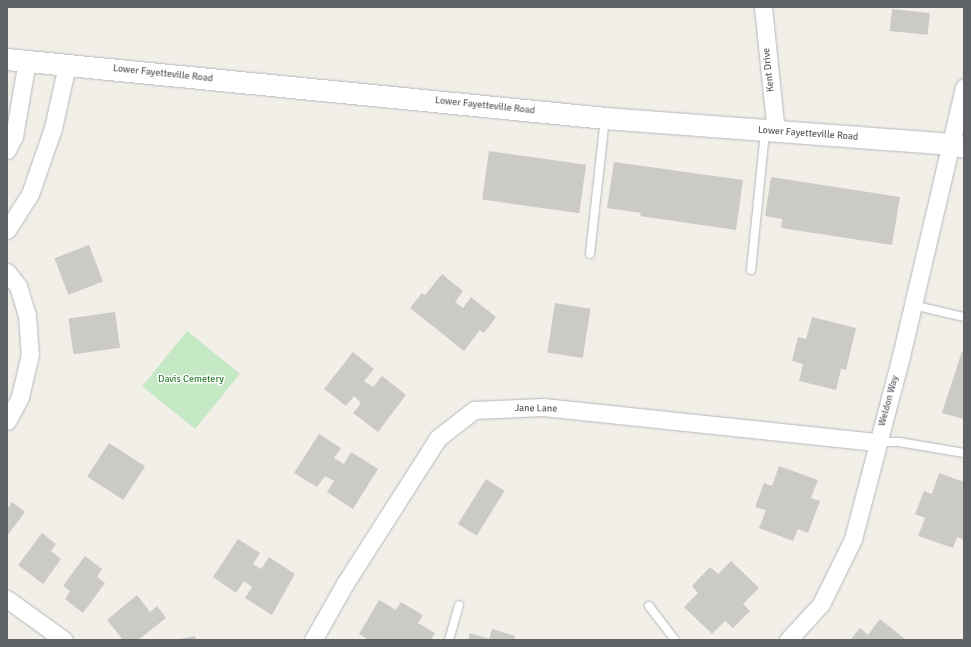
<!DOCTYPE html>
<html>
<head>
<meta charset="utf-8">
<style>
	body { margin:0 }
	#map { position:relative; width:971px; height:647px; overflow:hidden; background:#f1efe8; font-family:Signika,sans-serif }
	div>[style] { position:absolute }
	.green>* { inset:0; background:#c5e8c5; transform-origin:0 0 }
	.building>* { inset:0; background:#cccac5; transform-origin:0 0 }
	.roads { filter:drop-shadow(0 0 1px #b5b8bc) drop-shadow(0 0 1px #b5b8bc) }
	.service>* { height:8px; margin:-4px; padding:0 4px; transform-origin:4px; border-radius:4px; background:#fff }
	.minor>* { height:17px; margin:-8.5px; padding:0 8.5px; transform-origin:8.5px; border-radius:8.5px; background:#fff }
	.tertiary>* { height:21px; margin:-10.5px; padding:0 10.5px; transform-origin:10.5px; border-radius:10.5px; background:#fff }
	span { translate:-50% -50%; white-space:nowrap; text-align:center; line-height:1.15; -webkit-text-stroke:3px #fff; paint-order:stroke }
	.street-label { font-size:10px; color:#5f6368 }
	.park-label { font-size:10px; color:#348238 }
	.frame { position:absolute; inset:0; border:8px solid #5f6368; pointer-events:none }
</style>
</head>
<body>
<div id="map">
	<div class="green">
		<i style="left:187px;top:331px;width:68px;height:71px;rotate:39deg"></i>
	</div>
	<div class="building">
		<i style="left:892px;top:9px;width:38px;height:22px;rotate:6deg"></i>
		<i style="left:489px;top:151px;width:98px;height:49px;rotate:8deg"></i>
		<i style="clip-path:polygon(614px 162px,743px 180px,736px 230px,640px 216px,641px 213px,607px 208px)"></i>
		<i style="clip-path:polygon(771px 177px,900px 197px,892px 245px,781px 228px,782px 219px,765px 216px)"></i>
		<i style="left:89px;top:245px;width:39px;height:37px;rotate:69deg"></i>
		<i style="clip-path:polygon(442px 274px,463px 291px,455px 302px,463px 308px,471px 297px,496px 317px,484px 333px,480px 330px,464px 351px,410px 308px,422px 293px,425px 295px)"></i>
		<i style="left:555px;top:303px;width:36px;height:50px;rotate:9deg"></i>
		<i style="left:115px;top:312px;width:36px;height:47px;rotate:82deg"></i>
		<i style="clip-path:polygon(812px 317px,856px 328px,846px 370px,841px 369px,836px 390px,799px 381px,803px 364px,792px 361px,798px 337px,806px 339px)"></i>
		<i style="clip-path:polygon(962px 351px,964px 352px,964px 419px,942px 413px)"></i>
		<i style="clip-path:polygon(353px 352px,374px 369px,364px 381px,373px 387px,382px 376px,406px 395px,378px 432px,353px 413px,361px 403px,354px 396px,346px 406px,324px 389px)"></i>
		<i style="clip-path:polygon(319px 434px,341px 448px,334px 458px,344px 464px,351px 452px,378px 469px,353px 509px,327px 492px,334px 481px,325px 476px,317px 487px,294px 473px)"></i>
		<i style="left:109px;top:443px;width:43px;height:40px;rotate:33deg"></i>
		<i style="clip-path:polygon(779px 466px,818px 480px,811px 498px,820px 501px,808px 533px,798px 529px,793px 541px,759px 528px,766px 510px,755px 507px,764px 483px,772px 486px)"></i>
		<i style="clip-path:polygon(939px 473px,964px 482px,964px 540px,957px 537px,953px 548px,918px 536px,925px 518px,915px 514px,924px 491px,932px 494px)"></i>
		<i style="left:486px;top:479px;width:22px;height:53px;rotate:32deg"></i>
		<i style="clip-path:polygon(12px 502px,25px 512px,7px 536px,7px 509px)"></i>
		<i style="clip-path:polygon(42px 533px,56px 544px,51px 551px,61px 559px,43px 584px,18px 565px)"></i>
		<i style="clip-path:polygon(238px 539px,260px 553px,253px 564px,261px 569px,269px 557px,295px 574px,272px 615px,245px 598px,252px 587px,244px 581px,236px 593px,213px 577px)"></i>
		<i style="clip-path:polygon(85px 556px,102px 569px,97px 577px,105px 583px,83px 613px,65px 599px,70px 591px,63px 586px)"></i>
		<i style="clip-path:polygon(731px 561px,759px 588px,743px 604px,750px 611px,733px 628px,725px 621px,712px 634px,684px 607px,698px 593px,692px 586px,710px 567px,718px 574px)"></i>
		<i style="clip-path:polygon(137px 595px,150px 612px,157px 606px,166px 618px,138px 640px,123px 640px,107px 620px)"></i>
		<i style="clip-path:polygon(379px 600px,396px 610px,401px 602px,423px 615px,418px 623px,435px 633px,431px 640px,369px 640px,359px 634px)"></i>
		<i style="clip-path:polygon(880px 619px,906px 640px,850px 640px,860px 628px,868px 635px)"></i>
		<i style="clip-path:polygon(492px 629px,515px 636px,514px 640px,468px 640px,470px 633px,489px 639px)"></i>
		<i style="clip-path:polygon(195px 636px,196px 640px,179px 640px,179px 639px)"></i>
	</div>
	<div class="roads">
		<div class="service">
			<i style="left:590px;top:254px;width:136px;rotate:-83.7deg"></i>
			<i style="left:751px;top:270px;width:139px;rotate:-84.2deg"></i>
			<i style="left:913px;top:305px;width:52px;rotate:13.2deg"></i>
			<i style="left:878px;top:442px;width:21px"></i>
			<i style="left:899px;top:442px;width:66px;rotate:9.6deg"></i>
			<i style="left:649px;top:606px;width:43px;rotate:52.6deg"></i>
			<i style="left:449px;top:640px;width:36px;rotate:-74deg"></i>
		</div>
		<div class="minor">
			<i style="left:763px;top:7px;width:126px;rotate:84.1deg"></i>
			<i style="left:7px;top:150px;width:16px;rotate:-63deg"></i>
			<i style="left:14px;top:136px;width:76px;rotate:-80.2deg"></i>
			<i style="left:7px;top:230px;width:43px;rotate:-57.4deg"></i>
			<i style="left:30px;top:194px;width:70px;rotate:-70.8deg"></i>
			<i style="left:53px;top:128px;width:65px;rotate:-77.5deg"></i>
			<i style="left:7px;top:272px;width:18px;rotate:52deg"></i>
			<i style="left:18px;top:286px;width:30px;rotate:73deg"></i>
			<i style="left:27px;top:315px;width:39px;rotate:86deg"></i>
			<i style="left:30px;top:354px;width:44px;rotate:103.1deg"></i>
			<i style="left:20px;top:397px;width:27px;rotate:118deg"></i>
			<i style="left:7px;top:599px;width:70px;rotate:35.7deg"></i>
			<i style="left:313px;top:640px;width:67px;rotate:-60.4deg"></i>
			<i style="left:346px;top:582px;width:171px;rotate:-57.4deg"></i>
			<i style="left:438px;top:438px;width:46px;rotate:-37.9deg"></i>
			<i style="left:474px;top:410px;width:69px;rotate:-2.5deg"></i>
			<i style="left:543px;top:407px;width:337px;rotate:6deg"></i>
			<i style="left:788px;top:640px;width:49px;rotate:-47.5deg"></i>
			<i style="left:821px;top:604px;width:72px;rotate:-63.8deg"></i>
			<i style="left:853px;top:539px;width:189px;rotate:-75.3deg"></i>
			<i style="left:901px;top:356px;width:276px;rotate:-76.8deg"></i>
		</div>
		<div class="tertiary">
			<i style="left:7px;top:59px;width:601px;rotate:5.63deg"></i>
			<i style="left:605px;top:118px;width:348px;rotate:4.3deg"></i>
			<i style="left:952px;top:144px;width:12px;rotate:14deg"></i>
		</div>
	</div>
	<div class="street-label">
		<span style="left:769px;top:70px;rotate:-96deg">Kent Drive</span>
		<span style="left:163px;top:74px;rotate:6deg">Lower Fayetteville Road</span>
		<span style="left:485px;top:106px;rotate:6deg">Lower Fayetteville Road</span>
		<span style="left:808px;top:134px;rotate:4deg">Lower Fayetteville Road</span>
		<span style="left:889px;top:401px;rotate:-75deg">Weldon Way</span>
		<span style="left:536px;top:409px;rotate:1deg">Jane Lane</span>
	</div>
	<div class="park-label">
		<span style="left:191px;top:380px">Davis Cemetery</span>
	</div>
	<div class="frame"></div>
</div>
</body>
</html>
